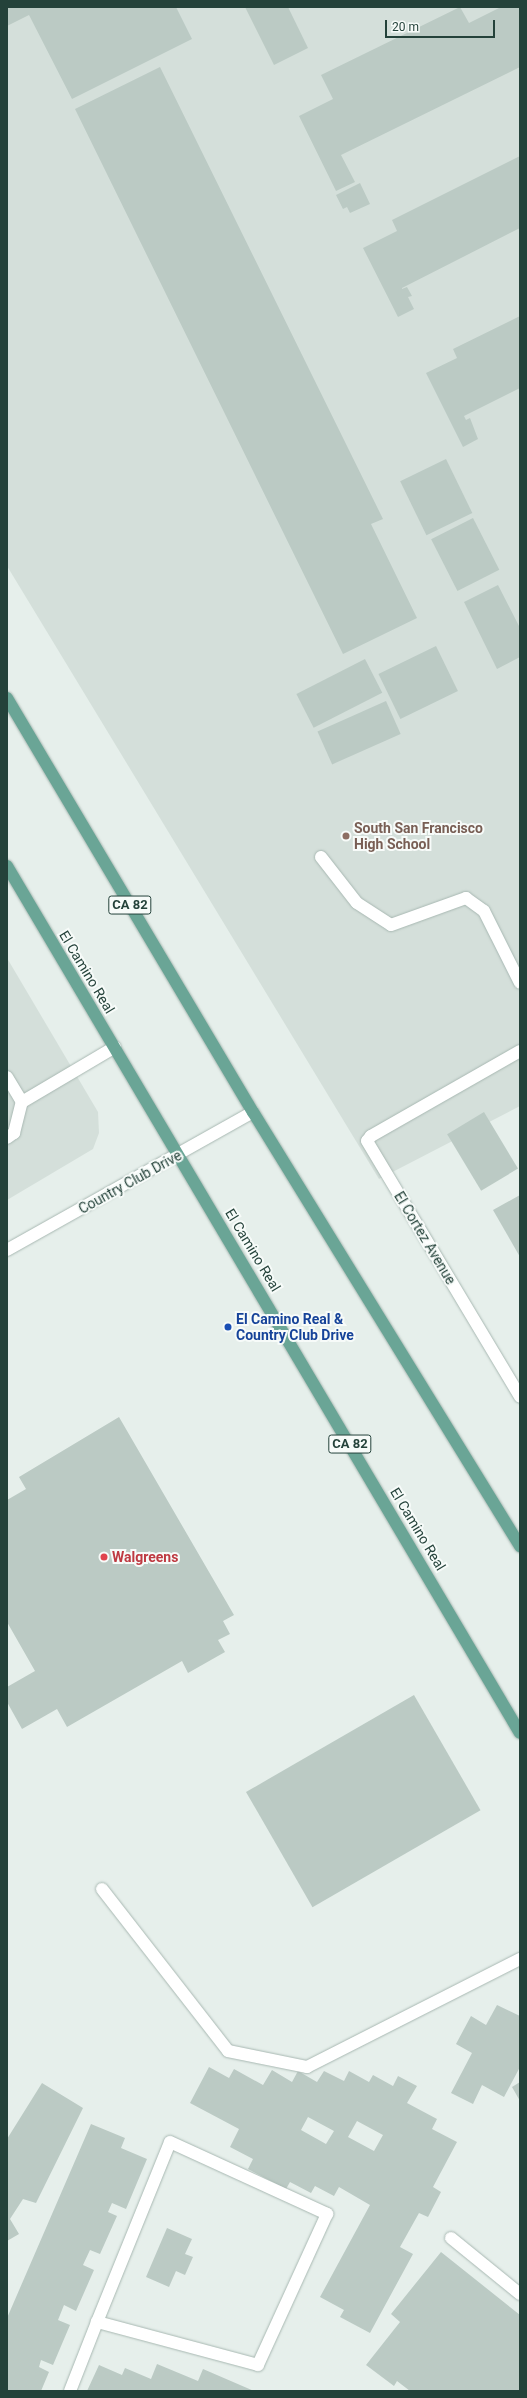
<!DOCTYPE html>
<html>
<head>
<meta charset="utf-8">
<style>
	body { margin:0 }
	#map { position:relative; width:527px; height:2398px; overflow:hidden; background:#e6efeb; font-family:Roboto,sans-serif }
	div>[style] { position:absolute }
	.built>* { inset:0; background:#d4dfda }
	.building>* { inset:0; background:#bbcac4; transform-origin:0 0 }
	.roads { filter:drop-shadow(0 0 1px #a8b8b2) drop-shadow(0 0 1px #a8b8b2) }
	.minor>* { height:12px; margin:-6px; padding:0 6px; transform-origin:6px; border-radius:6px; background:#fff }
	.major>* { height:12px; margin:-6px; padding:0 6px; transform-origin:6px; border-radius:6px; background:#6aa596 }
	.dots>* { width:11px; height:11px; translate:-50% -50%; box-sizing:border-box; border:2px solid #f7fbf9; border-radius:50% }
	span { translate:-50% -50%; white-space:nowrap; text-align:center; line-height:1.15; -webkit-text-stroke:4px #f7fbf9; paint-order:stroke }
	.shield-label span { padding:1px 3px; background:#f7fbf9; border:1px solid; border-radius:3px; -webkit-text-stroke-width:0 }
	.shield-label { font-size:13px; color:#24423a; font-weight:700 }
	.education-label { font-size:14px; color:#785e54; font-weight:700 }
	.left { translate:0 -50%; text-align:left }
	.street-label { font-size:14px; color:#24423a }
	.transit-label { font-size:14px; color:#164399; font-weight:700 }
	.health-label { font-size:14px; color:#be3a42; font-weight:700 }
	.frame { position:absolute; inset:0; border:8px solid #24423a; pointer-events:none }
	.scale { position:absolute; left:385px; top:20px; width:110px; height:18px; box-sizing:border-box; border:2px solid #24423a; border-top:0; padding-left:5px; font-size:12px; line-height:14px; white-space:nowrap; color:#24423a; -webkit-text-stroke:3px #f7fbf9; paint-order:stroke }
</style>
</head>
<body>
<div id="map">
	<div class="built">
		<i style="clip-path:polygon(7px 7px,520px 7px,520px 1106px,379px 1179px,7px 566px)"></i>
		<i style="clip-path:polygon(7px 958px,98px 1112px,99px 1133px,93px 1149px,7px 1200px)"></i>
	</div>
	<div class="building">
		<i style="clip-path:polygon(7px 7px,176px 7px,192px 39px,72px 99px,29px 15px,7px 26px)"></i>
		<i style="clip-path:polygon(245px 7px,288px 7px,308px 48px,274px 65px)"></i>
		<i style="clip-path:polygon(460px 7px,469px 23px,501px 7px,520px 7px,520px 67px,341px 155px,355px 182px,336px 191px,299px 116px,333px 99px,321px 75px)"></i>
		<i style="clip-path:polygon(160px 67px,383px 519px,371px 524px,417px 618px,343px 654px,75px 109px)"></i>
		<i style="clip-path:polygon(520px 156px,520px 228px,402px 288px,402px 289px,407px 287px,412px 296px,408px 297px,414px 309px,398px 317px,363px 248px,397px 231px,392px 220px)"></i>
		<i style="clip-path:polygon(360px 183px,370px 204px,350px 213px,347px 207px,343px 209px,336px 195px)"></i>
		<i style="clip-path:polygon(520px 316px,520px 388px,464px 416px,466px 420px,470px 418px,478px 439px,463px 447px,426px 373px,457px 358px,453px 349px)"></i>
		<i style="left:446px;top:459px;width:60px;height:51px;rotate:64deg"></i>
		<i style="left:473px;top:518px;width:58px;height:47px;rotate:63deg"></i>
		<i style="clip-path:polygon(498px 585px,520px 628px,520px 657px,497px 669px,464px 602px)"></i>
		<i style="left:436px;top:646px;width:50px;height:64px;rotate:64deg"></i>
		<i style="left:365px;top:659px;width:38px;height:77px;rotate:63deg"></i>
		<i style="left:386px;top:701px;width:36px;height:75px;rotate:66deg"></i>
		<i style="left:484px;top:1112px;width:66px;height:43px;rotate:59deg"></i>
		<i style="clip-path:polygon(520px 1195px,520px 1257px,493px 1210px)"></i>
		<i style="clip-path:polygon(119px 1417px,234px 1615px,223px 1621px,230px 1634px,218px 1640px,225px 1652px,188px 1673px,182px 1661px,67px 1727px,57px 1709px,22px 1729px,7px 1702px,7px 1687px,35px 1671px,7px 1622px,7px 1500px,26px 1489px,19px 1477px)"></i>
		<i style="left:414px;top:1695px;width:133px;height:194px;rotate:60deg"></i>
		<i style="clip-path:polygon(497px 2005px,520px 2016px,520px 2067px,504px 2097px,482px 2085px,473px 2104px,451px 2093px,472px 2053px,456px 2044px,471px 2016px,486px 2025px)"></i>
		<i style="clip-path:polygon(evenodd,209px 2067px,229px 2078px,234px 2069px,263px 2085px,272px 2070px,292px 2082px,298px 2071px,317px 2082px,324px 2071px,344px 2081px,349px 2071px,369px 2082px,373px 2075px,393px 2086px,398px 2076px,417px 2086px,407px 2103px,437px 2119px,432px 2129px,457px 2142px,433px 2187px,441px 2192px,428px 2217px,419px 2213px,400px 2247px,413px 2254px,370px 2333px,340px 2317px,344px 2310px,320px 2297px,370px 2205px,339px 2187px,334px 2196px,315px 2186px,311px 2193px,290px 2182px,286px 2189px,248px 2169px,253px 2159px,230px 2147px,239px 2129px,190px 2103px,209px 2067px,308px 2117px,334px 2131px,326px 2144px,301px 2130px,308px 2117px,209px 2067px,357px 2121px,383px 2135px,374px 2151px,348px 2137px,357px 2121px)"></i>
		<i style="clip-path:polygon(520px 2082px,520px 2101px,512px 2087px)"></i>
		<i style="clip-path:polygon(42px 2083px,83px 2108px,36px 2203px,23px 2199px,10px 2219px,19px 2234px,7px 2241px,7px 2139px)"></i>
		<i style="clip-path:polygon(91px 2124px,125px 2138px,121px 2148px,147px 2159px,126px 2209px,112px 2203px,108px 2212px,117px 2216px,100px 2254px,90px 2250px,83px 2265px,94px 2270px,76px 2311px,64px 2305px,58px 2320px,70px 2325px,53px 2365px,41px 2360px,39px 2367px,49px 2372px,41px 2391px,7px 2391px,7px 2318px)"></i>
		<i style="clip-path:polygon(167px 2228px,192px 2239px,185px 2254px,193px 2257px,185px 2275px,176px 2271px,169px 2287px,146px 2277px)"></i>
		<i style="clip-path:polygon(441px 2252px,520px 2315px,520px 2391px,410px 2391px,397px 2381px,394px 2386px,366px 2365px,400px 2322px,391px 2314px)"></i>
		<i style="clip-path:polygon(157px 2364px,198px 2381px,203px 2369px,254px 2391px,87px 2391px,99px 2365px,122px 2375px,125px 2368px,151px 2379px)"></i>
	</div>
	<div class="roads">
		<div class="minor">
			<i style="left:321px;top:857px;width:58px;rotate:52deg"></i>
			<i style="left:357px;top:903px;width:40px;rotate:32.9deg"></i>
			<i style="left:391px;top:925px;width:80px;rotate:-19.8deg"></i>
			<i style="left:466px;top:898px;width:22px;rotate:36deg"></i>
			<i style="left:484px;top:911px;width:80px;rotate:63.4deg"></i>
			<i style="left:520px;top:1051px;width:172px;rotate:150.3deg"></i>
			<i style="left:371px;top:1136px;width:6px;rotate:129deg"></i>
			<i style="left:367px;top:1141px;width:298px;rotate:59.1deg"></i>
			<i style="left:7px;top:1077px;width:29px;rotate:59deg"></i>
			<i style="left:22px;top:1102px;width:108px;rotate:-30.6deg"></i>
			<i style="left:7px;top:1138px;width:9px;rotate:-36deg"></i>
			<i style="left:14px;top:1133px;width:32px;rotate:-76deg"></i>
			<i style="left:7px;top:1250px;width:282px;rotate:-29.3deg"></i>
			<i style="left:102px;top:1889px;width:205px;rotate:52.1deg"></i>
			<i style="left:228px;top:2051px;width:81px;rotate:11.4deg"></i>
			<i style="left:307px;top:2067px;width:239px;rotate:-26.9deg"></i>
			<i style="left:451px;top:2238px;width:89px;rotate:39.1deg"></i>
			<i style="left:70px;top:2391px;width:74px;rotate:-68.6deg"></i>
			<i style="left:97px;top:2322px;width:194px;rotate:-67.9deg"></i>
			<i style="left:170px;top:2142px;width:173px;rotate:24.6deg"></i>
			<i style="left:327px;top:2214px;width:166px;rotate:114.6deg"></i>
			<i style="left:258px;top:2365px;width:167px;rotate:-165deg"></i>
		</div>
		<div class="major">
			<i style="left:7px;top:698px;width:482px;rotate:59.3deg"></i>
			<i style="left:253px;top:1112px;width:510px;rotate:58.4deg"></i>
			<i style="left:7px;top:866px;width:1007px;rotate:59.39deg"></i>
		</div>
	</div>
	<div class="dots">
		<i style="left:346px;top:836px;background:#8d6e63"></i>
		<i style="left:228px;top:1327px;background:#1a4fb4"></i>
		<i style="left:104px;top:1557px;background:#e0444e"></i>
	</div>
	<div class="shield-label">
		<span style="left:130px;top:905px">CA 82</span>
		<span style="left:350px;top:1444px">CA 82</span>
	</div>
	<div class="education-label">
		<span class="left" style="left:354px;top:836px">South San Francisco<br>High School</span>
	</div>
	<div class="street-label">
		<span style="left:87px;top:972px;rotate:59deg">El Camino Real</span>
		<span style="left:130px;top:1182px;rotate:-29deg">Country Club Drive</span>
		<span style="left:425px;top:1238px;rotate:59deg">El Cortez Avenue</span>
		<span style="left:253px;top:1250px;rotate:59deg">El Camino Real</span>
		<span style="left:418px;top:1529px;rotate:59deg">El Camino Real</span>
	</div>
	<div class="transit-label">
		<span class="left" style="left:236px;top:1327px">El Camino Real &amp;<br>Country Club Drive</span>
	</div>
	<div class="health-label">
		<span class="left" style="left:112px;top:1557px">Walgreens</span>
	</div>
	<div class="frame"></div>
	<div class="scale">20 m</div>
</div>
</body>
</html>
